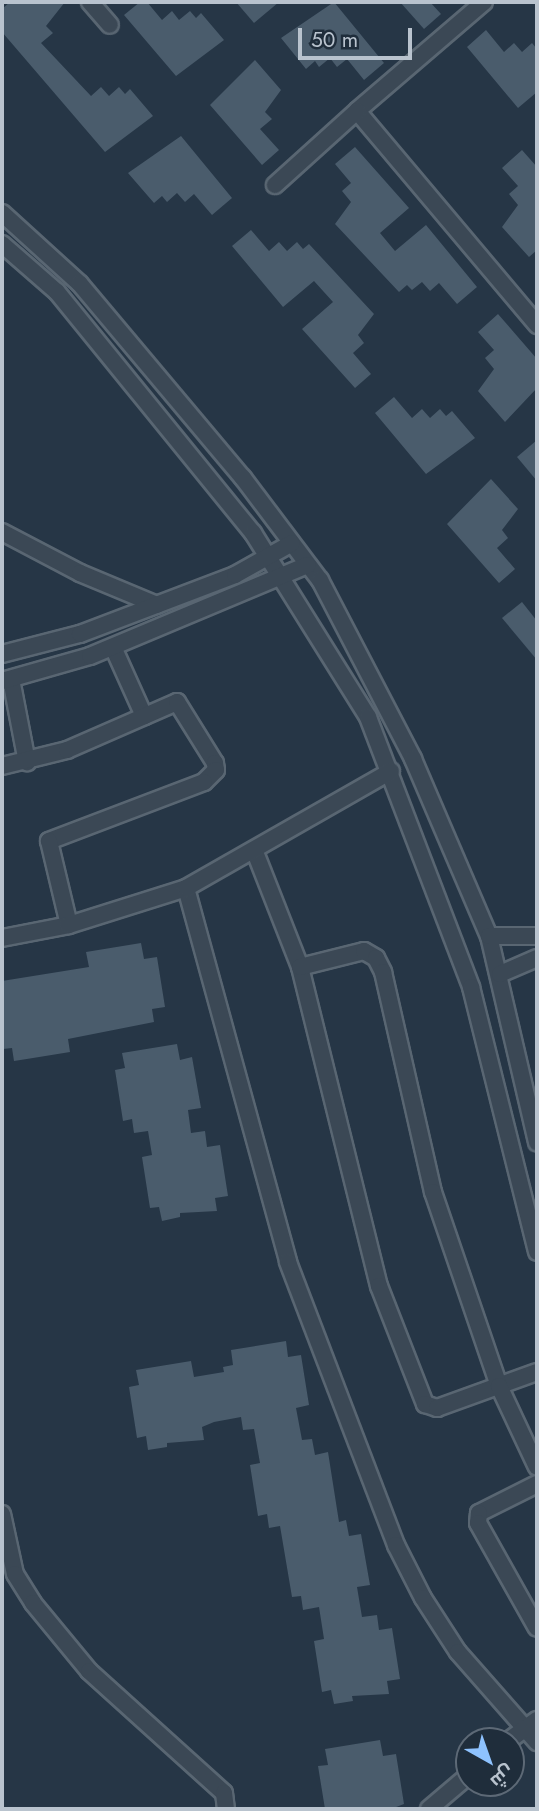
<!DOCTYPE html>
<meta charset="utf-8">
<style>
body{margin:0}
#map{position:relative;width:539px;height:1811px;overflow:hidden;background:#263646;font-family:Jost,Cairo,sans-serif}
div>[style]{position:absolute}
.building>*{inset:0;background:#4a5c6c}
.roads{filter:drop-shadow(2px 0 #596672) drop-shadow(-2px 0 #596672) drop-shadow(0 2px #596672) drop-shadow(0 -2px #596672)}
.minor>*{height:16px;margin:-8px;padding:0 8px;transform-origin:8px;border-radius:8px;background:#3b4855}
span{translate:-50% -50%;white-space:nowrap;text-align:center;line-height:1.15;-webkit-text-stroke:6px #1f2d3b;paint-order:stroke}
.frame{position:absolute;inset:0;border:4px solid #b9c3ce;pointer-events:none}
.north{position:absolute;left:455px;top:1727px;width:70px;height:70px;box-sizing:border-box;background:#1f2d3b;border:2px solid #5d6976;border-radius:50%;rotate:140deg;font-size:19px;font-weight:700;line-height:28px;text-align:center;color:#b9c3ce}
.north::after{content:'';display:block;margin:auto;width:24px;height:32px;background:#8ec2fe;clip-path:polygon(50% 0,100% 100%,50% 72%,0 100%)}
.scale{position:absolute;left:298px;top:28px;width:114px;height:32px;box-sizing:border-box;border:4px solid #b9c3ce;border-top:0;padding-left:9px;font-size:21px;line-height:24px;white-space:nowrap;color:#b9c3ce;-webkit-text-stroke:5px #1f2d3b;paint-order:stroke}
</style>
<div id="map">
<div class="building">
<div style="clip-path:polygon(10px 2px,65px 2px,46px 26px,53px 33px,41px 43px,91px 96px,101px 87px,109px 96px,119px 87px,125px 94px,130px 89px,153px 116px,105px 152px,2px 32px,2px 9px)"></div>
<div style="clip-path:polygon(140px 2px,147px 2px,162px 20px,172px 11px,179px 20px,190px 11px,196px 18px,201px 13px,224px 40px,176px 76px,124px 15px)"></div>
<div style="clip-path:polygon(236px 2px,279px 2px,254px 23px)"></div>
<div style="clip-path:polygon(334px 2px,384px 63px,364px 80px,347px 59px,337px 67px,330px 58px,319px 67px,315px 61px,306px 69px,281px 38px)"></div>
<div style="clip-path:polygon(400px 2px,430px 2px,441px 14px,424px 29px)"></div>
<div style="clip-path:polygon(486px 30px,504px 52px,514px 43px,522px 52px,532px 43px,537px 49px,537px 92px,518px 108px,467px 47px)"></div>
<div style="clip-path:polygon(255px 60px,281px 90px,265px 112px,272px 119px,260px 129px,279px 150px,262px 165px,210px 105px)"></div>
<div style="clip-path:polygon(181px 136px,232px 198px,212px 215px,194px 194px,185px 202px,177px 193px,167px 202px,162px 196px,154px 203px,128px 173px)"></div>
<div style="clip-path:polygon(355px 147px,409px 208px,380px 233px,395px 251px,426px 225px,477px 287px,457px 304px,439px 283px,430px 291px,422px 282px,412px 290px,407px 285px,399px 292px,335px 224px,351px 202px,342px 191px,351px 183px,335px 164px)"></div>
<div style="clip-path:polygon(522px 150px,537px 167px,537px 250px,529px 257px,502px 227px,518px 205px,509px 194px,518px 186px,502px 168px)"></div>
<div style="clip-path:polygon(251px 230px,269px 251px,279px 242px,287px 251px,297px 242px,303px 249px,309px 244px,374px 314px,358px 335px,364px 343px,353px 353px,371px 374px,355px 388px,302px 329px,333px 302px,314px 281px,283px 307px,232px 246px)"></div>
<div style="clip-path:polygon(498px 314px,537px 359px,537px 388px,505px 422px,478px 391px,494px 369px,485px 358px,494px 350px,478px 332px)"></div>
<div style="clip-path:polygon(394px 397px,412px 418px,422px 409px,430px 418px,440px 409px,446px 416px,452px 411px,475px 438px,426px 474px,375px 413px)"></div>
<div style="clip-path:polygon(537px 440px,537px 481px,517px 457px)"></div>
<div style="clip-path:polygon(491px 479px,518px 509px,502px 530px,508px 538px,497px 548px,515px 569px,499px 583px,447px 524px)"></div>
<div style="clip-path:polygon(522px 602px,537px 621px,537px 660px,502px 618px)"></div>
<div style="clip-path:polygon(141px 943px,144px 959px,157px 957px,165px 1007px,152px 1009px,154px 1022px,68px 1039px,70px 1052px,33px 1058px,14px 1061px,12px 1048px,3px 1049px,2px 981px,89px 967px,86px 952px)"></div>
<div style="clip-path:polygon(177px 1044px,180px 1060px,192px 1057px,201px 1108px,188px 1110px,191px 1133px,205px 1131px,207px 1147px,220px 1145px,228px 1196px,215px 1198px,217px 1211px,180px 1213px,180px 1217px,162px 1221px,159px 1207px,150px 1208px,142px 1157px,152px 1155px,148px 1131px,134px 1133px,132px 1119px,123px 1121px,115px 1070px,125px 1068px,122px 1053px)"></div>
<div style="clip-path:polygon(286px 1341px,288px 1357px,301px 1355px,309px 1405px,296px 1408px,302px 1440px,312px 1439px,315px 1455px,328px 1452px,339px 1522px,346px 1520px,349px 1536px,361px 1534px,370px 1585px,357px 1587px,362px 1617px,377px 1615px,379px 1630px,392px 1628px,400px 1679px,387px 1681px,389px 1694px,352px 1696px,353px 1701px,334px 1704px,331px 1690px,322px 1692px,314px 1641px,324px 1639px,319px 1607px,303px 1610px,301px 1596px,292px 1597px,280px 1526px,269px 1528px,267px 1514px,258px 1516px,250px 1465px,260px 1463px,254px 1429px,243px 1430px,241px 1417px,214px 1422px,202px 1427px,204px 1440px,167px 1443px,167px 1447px,148px 1450px,146px 1436px,137px 1438px,129px 1387px,139px 1385px,136px 1370px,191px 1361px,194px 1377px,224px 1372px,223px 1367px,233px 1365px,231px 1350px)"></div>
<div style="clip-path:polygon(380px 1740px,383px 1756px,396px 1754px,404px 1804px,391px 1809px,325px 1809px,318px 1766px,328px 1765px,325px 1749px)"></div>
</div>
<div class="roads">
<div class="minor">
<div style="left:90px;top:2px;width:30px;rotate:49deg"></div>
<div style="left:484px;top:2px;width:167px;rotate:139.4deg"></div>
<div style="left:357px;top:111px;width:280px;rotate:49.9deg"></div>
<div style="left:275px;top:185px;width:110px;rotate:-42.1deg"></div>
<div style="left:2px;top:213px;width:105px;rotate:42.3deg"></div>
<div style="left:80px;top:284px;width:253px;rotate:50deg"></div>
<div style="left:243px;top:478px;width:128px;rotate:53deg"></div>
<div style="left:320px;top:580px;width:202px;rotate:62.5deg"></div>
<div style="left:413px;top:759px;width:193px;rotate:66.8deg"></div>
<div style="left:489px;top:936px;width:212px;rotate:76.9deg"></div>
<div style="left:2px;top:244px;width:73px;rotate:41.1deg"></div>
<div style="left:57px;top:292px;width:311px;rotate:50.9deg"></div>
<div style="left:253px;top:533px;width:217px;rotate:58deg"></div>
<div style="left:368px;top:717px;width:289px;rotate:69.1deg"></div>
<div style="left:471px;top:987px;width:273px;rotate:76deg"></div>
<div style="left:2px;top:532px;width:88px;rotate:27.7deg"></div>
<div style="left:80px;top:573px;width:83px;rotate:22.6deg"></div>
<div style="left:113px;top:647px;width:76px;rotate:65.8deg"></div>
<div style="left:2px;top:654px;width:81px;rotate:-14.4deg"></div>
<div style="left:80px;top:634px;width:166px;rotate:-20.8deg"></div>
<div style="left:235px;top:575px;width:65px;rotate:-29.3deg"></div>
<div style="left:11px;top:679px;width:85px;rotate:79.1deg"></div>
<div style="left:2px;top:681px;width:91px;rotate:-15.9deg"></div>
<div style="left:90px;top:656px;width:236px;rotate:-22.7deg"></div>
<div style="left:2px;top:766px;width:67px;rotate:-13.8deg"></div>
<div style="left:67px;top:750px;width:120px;rotate:-23.6deg"></div>
<div style="left:177px;top:702px;width:72px;rotate:58.1deg"></div>
<div style="left:215px;top:763px;width:7px;rotate:82deg"></div>
<div style="left:216px;top:770px;width:17px;rotate:135deg"></div>
<div style="left:204px;top:782px;width:166px;rotate:159.2deg"></div>
<div style="left:49px;top:841px;width:86px;rotate:76.6deg"></div>
<div style="left:255px;top:852px;width:123px;rotate:68.6deg"></div>
<div style="left:300px;top:967px;width:329px;rotate:76.1deg"></div>
<div style="left:379px;top:1286px;width:127px;rotate:68.7deg"></div>
<div style="left:425px;top:1404px;width:13px;rotate:18deg"></div>
<div style="left:437px;top:1408px;width:106px;rotate:-19.8deg"></div>
<div style="left:186px;top:888px;width:388px;rotate:74.7deg"></div>
<div style="left:288px;top:1262px;width:303px;rotate:69.1deg"></div>
<div style="left:396px;top:1545px;width:59px;rotate:63deg"></div>
<div style="left:423px;top:1598px;width:64px;rotate:57.1deg"></div>
<div style="left:458px;top:1652px;width:120px;rotate:48.7deg"></div>
<div style="left:489px;top:936px;width:48px"></div>
<div style="left:2px;top:938px;width:68px;rotate:-11deg"></div>
<div style="left:69px;top:925px;width:123px;rotate:-17.5deg"></div>
<div style="left:186px;top:888px;width:236px;rotate:-29.7deg"></div>
<div style="left:300px;top:967px;width:66px;rotate:-14deg"></div>
<div style="left:364px;top:951px;width:14px;rotate:30deg"></div>
<div style="left:376px;top:958px;width:16px;rotate:63deg"></div>
<div style="left:383px;top:972px;width:226px;rotate:77.2deg"></div>
<div style="left:433px;top:1192px;width:205px;rotate:71.2deg"></div>
<div style="left:499px;top:1386px;width:89px;rotate:64.9deg"></div>
<div style="left:500px;top:974px;width:40px;rotate:-23.4deg"></div>
<div style="left:537px;top:1484px;width:65px;rotate:153.4deg"></div>
<div style="left:479px;top:1513px;width:10px;rotate:96deg"></div>
<div style="left:478px;top:1523px;width:120px;rotate:60.7deg"></div>
<div style="left:2px;top:1514px;width:61px;rotate:77.8deg"></div>
<div style="left:15px;top:1574px;width:34px;rotate:58deg"></div>
<div style="left:33px;top:1603px;width:88px;rotate:50.5deg"></div>
<div style="left:89px;top:1671px;width:182px;rotate:42.1deg"></div>
<div style="left:224px;top:1793px;width:16px;rotate:83deg"></div>
<div style="left:508px;top:1741px;width:36px;rotate:-36deg"></div>
<div style="left:429px;top:1809px;width:52px;rotate:-40.4deg"></div>
</div>
</div>
<div class="frame"></div>
<div class="north">ش</div>
<div class="scale">50 m</div>
</div>
